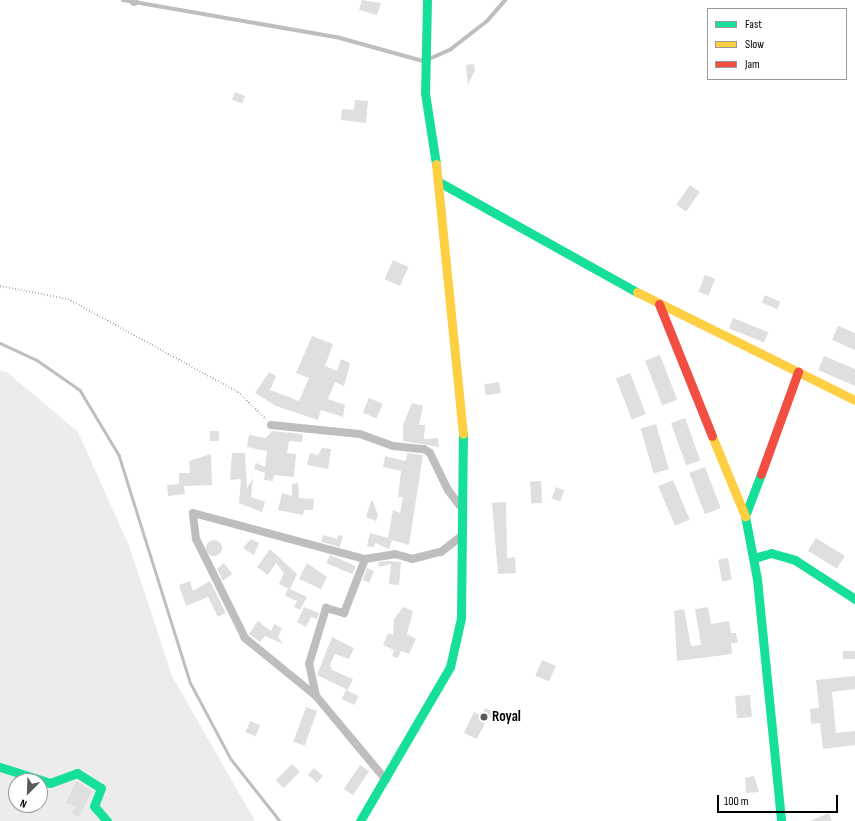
<!DOCTYPE html>
<style>
body{margin:0}
#map{position:relative;width:855px;height:821px;overflow:hidden;background:#fff;font-family:"Sofia Sans Condensed",sans-serif}
div>[style]{position:absolute}
.green>*{inset:0;background:#ececec}
.stream>*{height:2.5px;margin:-1.25px;padding:0 1.25px;transform-origin:1.25px;border-radius:1.25px;background:#bfbfbf}
.building>*{inset:0;background:#dfdfdf;transform-origin:0 0}
.round{border-radius:50%}
.path>*{height:1.5px;margin-top:-0.75px;transform-origin:0;background:repeating-linear-gradient(90deg,#b9b9b9 0 1px,transparent 0 3px)}
.lane>*{height:4px;margin:-2px;padding:0 2px;transform-origin:2px;border-radius:2px;background:#bebebe}
.street>*{height:8px;margin:-4px;padding:0 4px;transform-origin:4px;border-radius:4px;background:#bebebe}
.fast>*{height:9px;margin:-4.5px;padding:0 4.5px;transform-origin:4.5px;border-radius:4.5px;background:#16e098}
.slow>*{height:9px;margin:-4.5px;padding:0 4.5px;transform-origin:4.5px;border-radius:4.5px;background:#ffcf43}
.jam>*{height:9px;margin:-4.5px;padding:0 4.5px;transform-origin:4.5px;border-radius:4.5px;background:#f24e42}
.dots>*{width:11px;height:11px;translate:-50% -50%;box-sizing:border-box;border:2px solid #fff;border-radius:50%}
span{translate:-50% -50%;white-space:nowrap;text-align:center;line-height:1.15;-webkit-text-stroke:4px #fff;paint-order:stroke}
.poi-label{font-size:15px;color:#000;font-weight:700}
.left{translate:0 -50%;text-align:left}
.legend{position:absolute;left:707px;top:8px;width:140px;height:72px;box-sizing:border-box;background:#fff;border:1px solid #999;margin:0;padding:5px 7px;list-style:none;font-size:12px;color:#000}
.legend li{display:flex;align-items:center;gap:8px;height:20px}
.legend b{width:20px;border:1px solid #999}
.north{position:absolute;left:8px;top:773px;width:40px;height:40px;box-sizing:border-box;background:#fff;border:1px solid #999;border-radius:50%;rotate:203deg;font-size:11px;font-weight:700;line-height:16px;text-align:center;color:#000}
.north::after{content:'';display:block;margin:auto;width:14px;height:18px;background:#595959;clip-path:polygon(50% 0,100% 100%,50% 72%,0 100%)}
.scale{position:absolute;left:717px;top:795px;width:121px;height:18px;box-sizing:border-box;border:2px solid #000;border-top:0;padding-left:5px;font-size:12px;line-height:14px;white-space:nowrap;color:#000;-webkit-text-stroke:3px #fff;paint-order:stroke}
</style>
<div id="map">
<div class="green">
<div style="clip-path:polygon(evenodd,0 370px,7px 372px,78px 432px,130px 548px,172px 676px,255px 821px,0 821px,0 370px,16px 781px,40px 781px,40px 805px,16px 805px,16px 781px)"></div>
</div>
<div class="stream">
<div style="left:0;top:343px;width:41px;rotate:24.7deg"></div>
<div style="left:37px;top:360px;width:52px;rotate:34.9deg"></div>
<div style="left:80px;top:390px;width:76px;rotate:59deg"></div>
<div style="left:119px;top:455px;width:238px;rotate:72.6deg"></div>
<div style="left:190px;top:682px;width:87px;rotate:62deg"></div>
<div style="left:231px;top:759px;width:79px;rotate:51.7deg"></div>
</div>
<div class="building">
<div style="clip-path:polygon(362px 0,381px 3px,377px 15px,359px 10px)"></div>
<div style="clip-path:polygon(474px 64px,475px 70px,468px 85px,466px 65px)"></div>
<div style="left:235px;top:92px;width:11px;height:8px;rotate:22deg"></div>
<div style="clip-path:polygon(355px 100px,368px 101px,366px 123px,341px 120px,342px 109px,354px 110px)"></div>
<div style="left:690px;top:185px;width:12px;height:24px;rotate:35deg"></div>
<div style="left:393px;top:260px;width:17px;height:21px;rotate:24deg"></div>
<div style="left:705px;top:275px;width:11px;height:18px;rotate:22deg"></div>
<div style="left:765px;top:295px;width:17px;height:8px;rotate:24deg"></div>
<div style="left:733px;top:318px;width:38px;height:11px;rotate:22deg"></div>
<div style="clip-path:polygon(838px 326px,855px 333px,855px 350px,832px 340px)"></div>
<div style="clip-path:polygon(312px 336px,333px 344px,325px 366px,337px 371px,341px 359px,350px 363px,344px 386px,335px 382px,328px 399px,345px 405px,343px 417px,321px 410px,318px 420px,276px 406px,255px 393px,269px 372px,276px 376px,270px 390px,299px 401px,309px 378px,296px 373px)"></div>
<div style="left:660px;top:355px;width:48px;height:16px;rotate:69deg"></div>
<div style="clip-path:polygon(824px 356px,855px 369px,855px 386px,818px 370px)"></div>
<div style="left:630px;top:373px;width:44px;height:15px;rotate:69deg"></div>
<div style="left:499px;top:382px;width:11px;height:15px;rotate:80deg"></div>
<div style="left:369px;top:398px;width:15px;height:16px;rotate:23deg"></div>
<div style="clip-path:polygon(412px 403px,423px 406px,419px 425px,425px 425px,424px 439px,438px 438px,439px 447px,403px 441px,403px 425px)"></div>
<div style="left:685px;top:418px;width:45px;height:15px;rotate:70deg"></div>
<div style="left:656px;top:424px;width:47px;height:16px;rotate:74deg"></div>
<div style="left:210px;top:431px;width:9px;height:10px"></div>
<div style="clip-path:polygon(272px 431px,303px 434px,302px 442px,289px 441px,287px 453px,296px 454px,294px 477px,274px 475px,273px 481px,264px 480px,265px 473px,254px 469px,256px 463px,265px 467px,267px 451px,247px 447px,249px 435px,266px 438px)"></div>
<div style="clip-path:polygon(322px 448px,331px 449px,328px 469px,307px 465px,310px 453px,318px 455px)"></div>
<div style="clip-path:polygon(232px 453px,245px 453px,247px 488px,253px 478px,251px 497px,265px 502px,262px 512px,239px 503px,241px 479px,230px 480px)"></div>
<div style="clip-path:polygon(407px 453px,423px 455px,409px 545px,392px 540px,389px 549px,375px 543px,374px 547px,367px 546px,370px 533px,388px 538px,393px 510px,400px 513px,403px 497px,398px 497px,401px 471px,383px 467px,385px 456px,406px 461px)"></div>
<div style="clip-path:polygon(211px 454px,212px 485px,184px 486px,185px 494px,168px 496px,167px 485px,179px 484px,179px 473px,190px 473px,189px 461px)"></div>
<div style="left:705px;top:467px;width:44px;height:17px;rotate:69deg"></div>
<div style="left:673px;top:480px;width:43px;height:16px;rotate:67deg"></div>
<div style="left:541px;top:481px;width:22px;height:11px;rotate:87deg"></div>
<div style="clip-path:polygon(298px 483px,299px 498px,314px 499px,313px 510px,304px 510px,303px 515px,278px 510px,282px 493px,292px 496px,292px 484px)"></div>
<div style="left:556px;top:487px;width:9px;height:12px;rotate:21deg"></div>
<div style="clip-path:polygon(372px 499px,378px 515px,376px 521px,366px 517px)"></div>
<div style="clip-path:polygon(506px 502px,507px 558px,515px 557px,516px 573px,498px 574px,492px 503px)"></div>
<div style="clip-path:polygon(323px 535px,337px 539px,339px 535px,343px 536px,340px 547px,321px 542px)"></div>
<div style="left:816px;top:538px;width:34px;height:15px;rotate:32deg"></div>
<div style="clip-path:polygon(251px 539px,259px 543px,254px 555px,243px 548px)"></div>
<div class="round" style="left:206px;top:540px;width:16px;height:16px"></div>
<div style="clip-path:polygon(270px 549px,297px 574px,290px 589px,279px 584px,284px 573px,276px 563px,268px 575px,257px 567px)"></div>
<div style="left:330px;top:555px;width:28px;height:9px;rotate:23deg"></div>
<div style="left:728px;top:558px;width:22px;height:10px;rotate:80deg"></div>
<div style="clip-path:polygon(388px 561px,401px 562px,399px 585px,389px 584px,391px 564px,379px 567px,378px 562px)"></div>
<div style="clip-path:polygon(224px 563px,232px 574px,223px 581px,217px 569px)"></div>
<div style="clip-path:polygon(307px 563px,327px 577px,321px 589px,299px 579px)"></div>
<div style="clip-path:polygon(367px 568px,374px 571px,369px 583px,363px 580px)"></div>
<div style="clip-path:polygon(190px 581px,193px 591px,210px 581px,226px 613px,218px 617px,208px 597px,186px 606px,179px 585px)"></div>
<div style="clip-path:polygon(288px 588px,307px 597px,300px 610px,294px 607px,297px 601px,285px 596px)"></div>
<div style="clip-path:polygon(304px 607px,319px 613px,317px 619px,311px 617px,306px 627px,297px 622px)"></div>
<div style="clip-path:polygon(403px 607px,413px 611px,407px 634px,416px 639px,409px 654px,401px 651px,398px 658px,392px 656px,394px 650px,383px 645px,388px 633px,393px 635px,394px 619px)"></div>
<div style="clip-path:polygon(708px 607px,711px 624px,729px 621px,731px 633px,736px 633px,738px 643px,731px 643px,732px 654px,677px 661px,674px 611px,684px 609px,691px 646px,701px 645px,695px 609px)"></div>
<div style="clip-path:polygon(258px 621px,271px 631px,274px 624px,282px 628px,278px 637px,283px 644px,265px 636px,260px 642px,249px 634px)"></div>
<div style="clip-path:polygon(332px 637px,354px 648px,349px 659px,335px 654px,330px 665px,332px 670px,353px 679px,348px 690px,317px 675px)"></div>
<div style="left:855px;top:651px;width:8px;height:12px;rotate:90deg"></div>
<div style="left:542px;top:660px;width:15px;height:17px;rotate:23deg"></div>
<div style="clip-path:polygon(855px 676px,855px 689px,832px 692px,836px 733px,855px 731px,855px 745px,823px 749px,820px 723px,811px 724px,810px 709px,819px 708px,816px 680px)"></div>
<div style="left:346px;top:690px;width:14px;height:10px;rotate:25deg"></div>
<div style="left:750px;top:695px;width:22px;height:15px;rotate:85deg"></div>
<div style="left:306px;top:707px;width:12px;height:37px;rotate:20deg"></div>
<div style="clip-path:polygon(485px 708px,496px 713px,494px 719px,488px 717px,477px 739px,464px 733px,474px 712px,482px 716px)"></div>
<div style="left:250px;top:721px;width:11px;height:12px;rotate:22deg"></div>
<div style="left:292px;top:764px;width:11px;height:23px;rotate:45deg"></div>
<div style="left:360px;top:765px;width:11px;height:29px;rotate:34deg"></div>
<div style="left:314px;top:768px;width:12px;height:9px;rotate:42deg"></div>
<div style="clip-path:polygon(754px 776px,759px 792px,746px 793px,745px 778px)"></div>
<div style="clip-path:polygon(76px 781px,92px 791px,79px 817px,72px 814px,75px 807px,66px 803px)"></div>
<div style="clip-path:polygon(829px 813px,832px 821px,810px 821px)"></div>
</div>
<div class="path">
<div style="left:0;top:286px;width:69px;rotate:10.8deg"></div>
<div style="left:68px;top:299px;width:194px;rotate:28.7deg"></div>
<div style="left:238px;top:392px;width:39px;rotate:44deg"></div>
</div>
<div class="lane">
<div style="left:123px;top:0;width:220px;rotate:9.9deg"></div>
<div style="left:340px;top:38px;width:86px;rotate:15.5deg"></div>
<div style="left:429px;top:59px;width:24px;rotate:-24deg"></div>
<div style="left:451px;top:49px;width:46px;rotate:-37.9deg"></div>
<div style="left:487px;top:21px;width:28px;rotate:-49deg"></div>
</div>
<div class="street">
<div style="left:134px;top:2px;width:2px;rotate:-90deg"></div>
<div style="left:271px;top:425px;width:89px;rotate:5.8deg"></div>
<div style="left:360px;top:434px;width:35px;rotate:20deg"></div>
<div style="left:393px;top:446px;width:31px;rotate:6deg"></div>
<div style="left:424px;top:449px;width:7px;rotate:34deg"></div>
<div style="left:430px;top:453px;width:41px;rotate:64.1deg"></div>
<div style="left:448px;top:490px;width:21px;rotate:53deg"></div>
<div style="left:316px;top:696px;width:92px;rotate:-140.8deg"></div>
<div style="left:245px;top:638px;width:110px;rotate:-116.3deg"></div>
<div style="left:196px;top:539px;width:26px;rotate:-97deg"></div>
<div style="left:193px;top:513px;width:178px;rotate:15deg"></div>
<div style="left:386px;top:780px;width:109px;rotate:-129.8deg"></div>
<div style="left:316px;top:696px;width:33px;rotate:-102deg"></div>
<div style="left:309px;top:664px;width:59px;rotate:-73.1deg"></div>
<div style="left:326px;top:608px;width:19px;rotate:16deg"></div>
<div style="left:344px;top:613px;width:58px;rotate:-68.7deg"></div>
<div style="left:365px;top:559px;width:30px;rotate:-9deg"></div>
<div style="left:395px;top:554px;width:18px;rotate:16deg"></div>
<div style="left:412px;top:559px;width:30px;rotate:-14deg"></div>
<div style="left:441px;top:552px;width:28px;rotate:-38deg"></div>
</div>
<div class="fast">
<div style="left:427px;top:0;width:93px;rotate:91.2deg"></div>
<div style="left:425px;top:93px;width:72px;rotate:81.2deg"></div>
<div style="left:439px;top:182px;width:227px;rotate:29.1deg"></div>
<div style="left:761px;top:474px;width:45px;rotate:110.9deg"></div>
<div style="left:745px;top:516px;width:64px;rotate:79.2deg"></div>
<div style="left:757px;top:579px;width:243px;rotate:84.3deg"></div>
<div style="left:754px;top:558px;width:18px;rotate:-16deg"></div>
<div style="left:771px;top:553px;width:25px;rotate:16deg"></div>
<div style="left:795px;top:560px;width:72px;rotate:33deg"></div>
<div style="left:0;top:767px;width:52px;rotate:17.7deg"></div>
<div style="left:50px;top:783px;width:29px;rotate:-20deg"></div>
<div style="left:77px;top:773px;width:28px;rotate:32deg"></div>
<div style="left:101px;top:788px;width:19px;rotate:111deg"></div>
<div style="left:94px;top:806px;width:20px;rotate:49deg"></div>
<div style="left:360px;top:821px;width:178px;rotate:-59.7deg"></div>
<div style="left:450px;top:667px;width:50px;rotate:-77.3deg"></div>
<div style="left:461px;top:618px;width:184px;rotate:-89.4deg"></div>
</div>
<div class="slow">
<div style="left:436px;top:164px;width:271px;rotate:84.3deg"></div>
<div style="left:637px;top:292px;width:243px;rotate:26.4deg"></div>
<div style="left:712px;top:436px;width:87px;rotate:67.6deg"></div>
</div>
<div class="jam">
<div style="left:659px;top:304px;width:142px;rotate:68.1deg"></div>
<div style="left:761px;top:474px;width:109px;rotate:-70.1deg"></div>
</div>
<div class="dots">
<div style="left:484px;top:717px;background:#595959"></div>
</div>
<div class="poi-label">
<span class="left" style="left:492px;top:717px">Royal</span>
</div>
<ul class="legend">
<li><b style="height:5px;background:#16e098"></b>Fast</li>
<li><b style="height:5px;background:#ffcf43"></b>Slow</li>
<li><b style="height:5px;background:#f24e42"></b>Jam</li>
</ul>
<div class="north">N</div>
<div class="scale">100 m</div>
</div>
